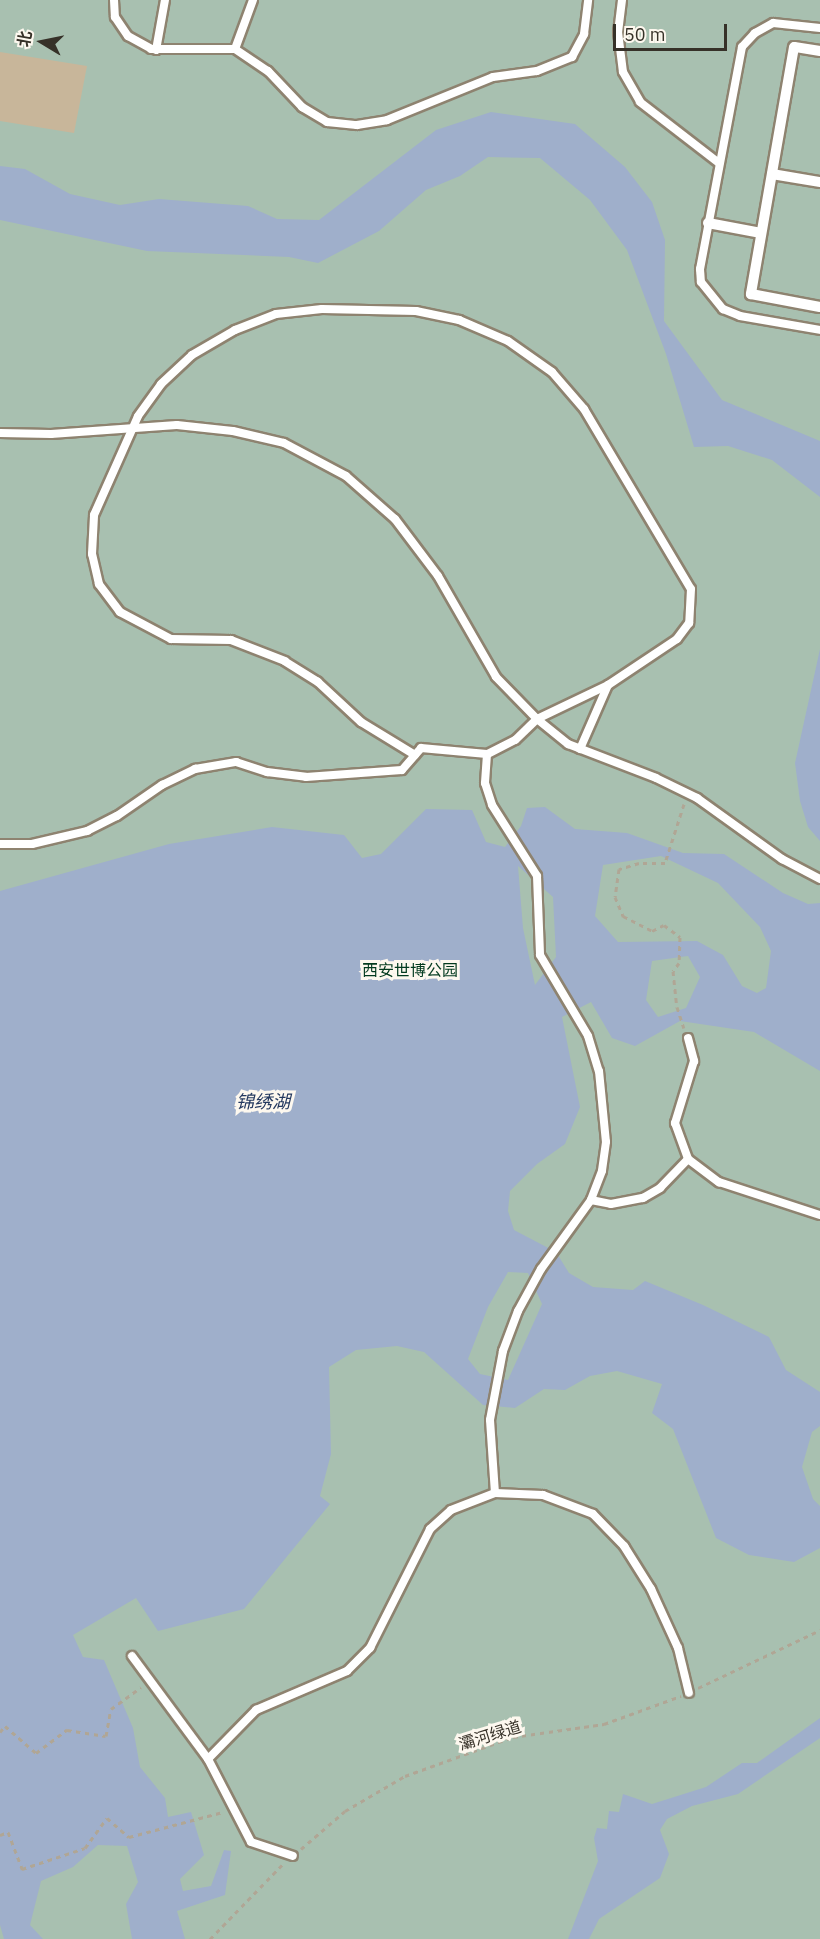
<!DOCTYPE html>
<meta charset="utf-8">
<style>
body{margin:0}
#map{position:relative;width:820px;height:1939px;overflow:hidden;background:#f6e9d4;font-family:"IBM Plex Sans","Noto Sans SC",sans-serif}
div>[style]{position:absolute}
.green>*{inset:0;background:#a8c0b0;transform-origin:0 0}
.water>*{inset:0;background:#9fafcb}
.building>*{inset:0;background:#c8b69a}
.path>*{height:3px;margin-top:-1.5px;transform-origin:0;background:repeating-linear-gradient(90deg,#b0a695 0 4.5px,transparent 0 9px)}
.roads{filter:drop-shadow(2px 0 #8e8370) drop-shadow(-2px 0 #8e8370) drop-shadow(0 2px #8e8370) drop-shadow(0 -2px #8e8370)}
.service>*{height:8px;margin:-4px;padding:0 4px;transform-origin:4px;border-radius:4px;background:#fff}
.pedestrian>*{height:10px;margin:-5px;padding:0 5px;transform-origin:5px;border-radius:5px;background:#fff}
span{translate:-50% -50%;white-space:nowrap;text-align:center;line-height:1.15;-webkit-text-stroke:6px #fdf8ef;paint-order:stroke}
.park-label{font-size:16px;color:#023a1f}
.street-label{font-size:16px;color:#363128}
.water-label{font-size:18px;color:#23385f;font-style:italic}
.north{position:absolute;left:12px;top:12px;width:60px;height:60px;-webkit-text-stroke:4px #fdf8ef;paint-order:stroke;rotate:280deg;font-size:16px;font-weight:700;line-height:24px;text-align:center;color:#363128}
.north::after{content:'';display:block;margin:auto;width:21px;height:27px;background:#363128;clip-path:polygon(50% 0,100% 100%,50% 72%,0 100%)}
.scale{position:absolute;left:613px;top:24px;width:114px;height:27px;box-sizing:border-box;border:3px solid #363128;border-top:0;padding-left:8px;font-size:18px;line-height:21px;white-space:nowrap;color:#363128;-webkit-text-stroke:4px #fdf8ef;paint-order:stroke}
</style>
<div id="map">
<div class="green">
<div style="left:0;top:0;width:820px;height:1939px"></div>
</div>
<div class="water">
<div style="clip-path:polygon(491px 112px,575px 124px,625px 167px,652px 202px,665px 240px,664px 321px,722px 400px,820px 441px,820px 497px,772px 460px,728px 446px,694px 447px,666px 354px,627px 250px,590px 200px,540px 158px,488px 157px,460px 176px,426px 190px,379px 231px,318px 263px,289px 257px,147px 251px,0 220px,0 166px,25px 169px,70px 194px,120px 205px,159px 199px,248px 206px,277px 219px,319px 220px,436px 130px)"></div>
<div style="clip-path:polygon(820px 649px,820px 841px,808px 827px,800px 801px,795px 763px)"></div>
<div style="clip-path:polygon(evenodd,545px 807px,575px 829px,627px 833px,683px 853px,724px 854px,783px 893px,808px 904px,820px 903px,820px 1071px,754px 1032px,680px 1021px,635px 1046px,612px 1038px,591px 1002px,562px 1017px,580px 1107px,565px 1144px,537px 1164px,510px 1191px,508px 1211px,514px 1230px,556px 1252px,569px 1273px,593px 1287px,633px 1290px,645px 1281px,703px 1305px,769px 1337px,786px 1370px,820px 1392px,820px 1426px,812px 1432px,802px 1467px,813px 1499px,820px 1506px,820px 1548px,794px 1562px,749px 1555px,716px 1538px,673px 1429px,652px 1413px,662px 1384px,617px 1371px,590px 1376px,565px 1390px,544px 1389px,515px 1408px,483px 1405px,424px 1352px,397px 1346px,356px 1350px,329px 1367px,331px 1454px,320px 1496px,330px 1504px,244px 1609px,158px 1631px,136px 1598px,73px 1635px,83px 1657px,104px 1660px,133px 1728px,140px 1767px,165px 1798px,168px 1817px,191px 1812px,204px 1855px,180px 1879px,183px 1891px,211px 1886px,224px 1850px,231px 1851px,225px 1895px,177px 1911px,185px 1939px,132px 1939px,126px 1904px,138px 1882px,127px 1846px,98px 1845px,73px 1867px,41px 1881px,30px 1925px,43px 1939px,4px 1939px,0 1925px,0 891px,169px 844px,272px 827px,344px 835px,362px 858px,381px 854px,426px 809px,472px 810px,486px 842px,505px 847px,521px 826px,527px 808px,545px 807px,661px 856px,718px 883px,760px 927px,771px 951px,766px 988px,757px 993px,742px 986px,723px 955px,697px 941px,618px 942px,595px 916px,603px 865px,661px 856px,545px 807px,518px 866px,553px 897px,556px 957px,535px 985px,523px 928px,518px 866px,545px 807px,688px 956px,700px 977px,686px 1008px,658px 1017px,646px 1000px,652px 961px,688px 956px,545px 807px,508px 1272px,528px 1273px,542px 1304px,508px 1380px,480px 1374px,468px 1359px,488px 1307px,508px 1272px)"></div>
<div style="clip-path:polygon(820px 1718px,820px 1738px,738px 1794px,692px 1806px,667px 1819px,660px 1830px,669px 1854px,660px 1878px,599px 1919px,589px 1939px,568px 1939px,598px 1861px,594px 1838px,597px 1828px,607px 1829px,609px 1811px,619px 1812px,623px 1794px,652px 1804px,706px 1787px,742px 1763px,757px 1763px)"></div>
</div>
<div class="building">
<div style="clip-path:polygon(0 52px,87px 66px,74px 133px,0 121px)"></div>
</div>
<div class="path">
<div style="left:684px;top:804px;width:62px;rotate:107.9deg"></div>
<div style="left:665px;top:863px;width:26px;rotate:180deg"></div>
<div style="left:639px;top:863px;width:21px;rotate:163deg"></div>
<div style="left:619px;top:869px;width:28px;rotate:98deg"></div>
<div style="left:615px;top:897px;width:21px;rotate:67deg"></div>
<div style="left:623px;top:916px;width:33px;rotate:27deg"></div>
<div style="left:652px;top:931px;width:13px;rotate:-27deg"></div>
<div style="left:664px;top:925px;width:20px;rotate:37deg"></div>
<div style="left:680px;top:937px;width:26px;rotate:92deg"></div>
<div style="left:679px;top:963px;width:10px;rotate:127deg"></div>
<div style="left:673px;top:971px;width:36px;rotate:84deg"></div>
<div style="left:677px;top:1007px;width:22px;rotate:72deg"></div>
<div style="left:698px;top:1688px;width:135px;rotate:-25.4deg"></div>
<div style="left:0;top:1732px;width:8px;rotate:-50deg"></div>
<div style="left:5px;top:1726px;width:41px;rotate:41.1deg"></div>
<div style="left:36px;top:1753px;width:39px;rotate:-37deg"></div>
<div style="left:67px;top:1730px;width:39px;rotate:9deg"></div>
<div style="left:106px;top:1736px;width:27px;rotate:-80deg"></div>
<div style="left:111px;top:1709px;width:37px;rotate:-36deg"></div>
<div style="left:0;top:1835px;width:9px;rotate:-21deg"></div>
<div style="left:8px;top:1832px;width:40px;rotate:69deg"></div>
<div style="left:22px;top:1869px;width:66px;rotate:-18.4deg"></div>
<div style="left:85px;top:1848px;width:37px;rotate:-54deg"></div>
<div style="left:107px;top:1818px;width:29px;rotate:41deg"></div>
<div style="left:129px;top:1837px;width:97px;rotate:-14.9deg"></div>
<div style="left:301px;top:1849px;width:58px;rotate:-40.8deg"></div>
<div style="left:345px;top:1811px;width:69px;rotate:-30.3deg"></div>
<div style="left:405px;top:1776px;width:115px;rotate:-19.9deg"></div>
<div style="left:513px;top:1737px;width:92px;rotate:-8.1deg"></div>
<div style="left:604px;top:1724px;width:82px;rotate:-20deg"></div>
<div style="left:210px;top:1939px;width:106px;rotate:-45.8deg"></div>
</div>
<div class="roads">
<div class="service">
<div style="left:114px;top:0;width:17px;rotate:87deg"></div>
<div style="left:115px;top:17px;width:23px;rotate:56deg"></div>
<div style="left:128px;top:36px;width:26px;rotate:29deg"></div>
<div style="left:151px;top:49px;width:84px"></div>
<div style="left:235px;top:49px;width:40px;rotate:34deg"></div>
<div style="left:268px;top:71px;width:50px;rotate:46.6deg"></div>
<div style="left:302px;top:107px;width:29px;rotate:31deg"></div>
<div style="left:327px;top:122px;width:30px;rotate:6deg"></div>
<div style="left:357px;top:125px;width:30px;rotate:-9deg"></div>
<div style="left:387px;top:120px;width:114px;rotate:-22.1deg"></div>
<div style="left:493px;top:77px;width:44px;rotate:-7.8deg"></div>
<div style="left:537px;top:71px;width:38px;rotate:-22deg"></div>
<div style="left:572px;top:57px;width:26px;rotate:-62deg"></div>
<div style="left:584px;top:34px;width:34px;rotate:-83deg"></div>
<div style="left:622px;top:0;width:32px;rotate:97deg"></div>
<div style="left:618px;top:32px;width:40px;rotate:82.9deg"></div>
<div style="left:623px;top:72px;width:34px;rotate:60deg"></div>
<div style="left:640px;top:102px;width:100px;rotate:37.7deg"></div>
<div style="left:820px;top:28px;width:47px;rotate:-173.9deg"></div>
<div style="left:773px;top:23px;width:21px;rotate:151deg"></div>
<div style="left:755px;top:33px;width:19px;rotate:133deg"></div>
<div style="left:742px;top:47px;width:226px;rotate:100.7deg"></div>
<div style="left:700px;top:269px;width:13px;rotate:86deg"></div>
<div style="left:701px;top:282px;width:35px;rotate:51deg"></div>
<div style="left:723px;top:309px;width:18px;rotate:22deg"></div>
<div style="left:740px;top:316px;width:81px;rotate:9.9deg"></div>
<div style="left:235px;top:49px;width:52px;rotate:-69.8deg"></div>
<div style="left:156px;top:50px;width:51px;rotate:-79.8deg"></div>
<div style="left:0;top:433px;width:51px;rotate:1.1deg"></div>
<div style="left:51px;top:434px;width:126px;rotate:-4.1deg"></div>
<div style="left:177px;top:425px;width:56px;rotate:6.1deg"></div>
<div style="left:233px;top:431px;width:52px;rotate:13.2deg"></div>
<div style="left:284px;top:443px;width:70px;rotate:28deg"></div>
<div style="left:346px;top:476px;width:65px;rotate:41.3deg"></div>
<div style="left:395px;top:519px;width:71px;rotate:53deg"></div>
<div style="left:438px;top:576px;width:116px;rotate:60.1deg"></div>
<div style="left:496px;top:677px;width:59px;rotate:45.7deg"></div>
<div style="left:537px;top:719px;width:40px;rotate:39deg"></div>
<div style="left:568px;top:744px;width:94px;rotate:21.1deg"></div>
<div style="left:656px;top:778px;width:46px;rotate:26deg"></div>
<div style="left:697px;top:798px;width:105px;rotate:35.7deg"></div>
<div style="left:782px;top:859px;width:43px;rotate:27.8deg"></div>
<div style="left:580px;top:749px;width:70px;rotate:-66.4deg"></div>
<div style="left:415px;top:755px;width:63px;rotate:-148.6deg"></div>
<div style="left:361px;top:722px;width:59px;rotate:-137.1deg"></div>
<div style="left:318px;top:682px;width:39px;rotate:-148deg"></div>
<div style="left:285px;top:661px;width:58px;rotate:-158.7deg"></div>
<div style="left:231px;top:640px;width:60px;rotate:-179deg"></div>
<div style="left:171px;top:639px;width:58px;rotate:-152.1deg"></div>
<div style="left:120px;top:612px;width:35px;rotate:-127deg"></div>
<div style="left:99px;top:584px;width:31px;rotate:-103deg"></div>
<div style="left:92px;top:554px;width:39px;rotate:-87deg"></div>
<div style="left:94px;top:515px;width:108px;rotate:-66deg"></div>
<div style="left:138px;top:416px;width:39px;rotate:-54deg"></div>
<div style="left:161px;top:384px;width:42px;rotate:-43.1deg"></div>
<div style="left:192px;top:355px;width:50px;rotate:-30.2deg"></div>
<div style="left:235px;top:330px;width:44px;rotate:-21.3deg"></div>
<div style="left:276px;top:314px;width:46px;rotate:-6.2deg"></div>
<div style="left:322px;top:309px;width:94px;rotate:1.2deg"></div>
<div style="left:416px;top:311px;width:44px;rotate:11.8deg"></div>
<div style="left:459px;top:320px;width:53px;rotate:23.2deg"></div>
<div style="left:508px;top:341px;width:54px;rotate:35.2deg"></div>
<div style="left:552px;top:372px;width:49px;rotate:49.1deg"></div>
<div style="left:584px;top:409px;width:209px;rotate:59.3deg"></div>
<div style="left:691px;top:589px;width:34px;rotate:93deg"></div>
<div style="left:689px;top:623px;width:20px;rotate:127deg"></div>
<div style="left:677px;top:639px;width:83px;rotate:146.3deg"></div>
<div style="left:608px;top:685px;width:79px;rotate:154.4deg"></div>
<div style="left:537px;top:719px;width:30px;rotate:136deg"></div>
<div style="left:515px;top:740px;width:31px;rotate:153deg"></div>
<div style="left:487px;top:754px;width:29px;rotate:94deg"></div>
<div style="left:485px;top:783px;width:23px;rotate:72deg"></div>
<div style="left:492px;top:805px;width:84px;rotate:57.6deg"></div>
<div style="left:537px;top:876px;width:79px;rotate:87.8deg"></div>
<div style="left:540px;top:955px;width:94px;rotate:59.3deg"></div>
<div style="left:588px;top:1036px;width:37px;rotate:73deg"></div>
<div style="left:599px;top:1071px;width:71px;rotate:84.4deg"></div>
<div style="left:606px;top:1142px;width:29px;rotate:98deg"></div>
<div style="left:602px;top:1171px;width:31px;rotate:111deg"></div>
<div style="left:591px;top:1200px;width:85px;rotate:125.9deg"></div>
<div style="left:541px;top:1269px;width:48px;rotate:118.7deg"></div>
<div style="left:518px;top:1311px;width:43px;rotate:110.6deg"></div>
<div style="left:503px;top:1351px;width:70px;rotate:100.7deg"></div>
<div style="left:490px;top:1420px;width:73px;rotate:86.1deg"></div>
<div style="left:0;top:844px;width:32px"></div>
<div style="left:32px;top:844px;width:57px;rotate:-13.3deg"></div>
<div style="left:87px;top:831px;width:34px;rotate:-27deg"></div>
<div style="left:117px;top:816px;width:55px;rotate:-34.6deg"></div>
<div style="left:162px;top:785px;width:37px;rotate:-26deg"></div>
<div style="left:195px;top:769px;width:42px;rotate:-9.7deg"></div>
<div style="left:236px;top:762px;width:33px;rotate:18deg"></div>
<div style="left:267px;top:772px;width:39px;rotate:7deg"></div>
<div style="left:306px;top:777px;width:96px;rotate:-4.2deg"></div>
<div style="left:402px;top:770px;width:29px;rotate:-49deg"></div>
<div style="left:421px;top:748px;width:66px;rotate:5.2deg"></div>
<div style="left:688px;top:1038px;width:24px;rotate:75deg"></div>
<div style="left:694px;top:1061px;width:65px;rotate:107deg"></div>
<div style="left:675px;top:1123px;width:38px;rotate:70deg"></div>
<div style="left:688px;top:1159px;width:39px;rotate:37deg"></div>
<div style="left:719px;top:1182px;width:106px;rotate:18.1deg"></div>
<div style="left:591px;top:1200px;width:20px;rotate:11deg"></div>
<div style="left:611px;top:1204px;width:33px;rotate:-11deg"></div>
<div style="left:643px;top:1198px;width:20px;rotate:-30deg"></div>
<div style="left:660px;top:1188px;width:40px;rotate:-46deg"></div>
<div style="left:132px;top:1656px;width:128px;rotate:53.6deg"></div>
<div style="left:208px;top:1759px;width:93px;rotate:62.6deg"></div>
<div style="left:251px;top:1842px;width:44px;rotate:18.4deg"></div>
<div style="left:208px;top:1759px;width:69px;rotate:-45.6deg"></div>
<div style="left:256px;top:1710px;width:99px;rotate:-23.2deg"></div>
<div style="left:347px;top:1671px;width:33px;rotate:-45deg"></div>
<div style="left:370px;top:1648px;width:133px;rotate:-63.2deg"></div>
<div style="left:430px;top:1529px;width:28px;rotate:-42deg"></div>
<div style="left:451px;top:1510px;width:47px;rotate:-21.1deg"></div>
<div style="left:495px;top:1493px;width:48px;rotate:2.4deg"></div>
<div style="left:543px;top:1495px;width:53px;rotate:20.8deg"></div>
<div style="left:593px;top:1514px;width:45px;rotate:45.9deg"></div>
<div style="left:624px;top:1546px;width:51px;rotate:57.9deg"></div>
<div style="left:651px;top:1589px;width:65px;rotate:65.4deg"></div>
<div style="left:678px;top:1648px;width:46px;rotate:76.3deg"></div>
</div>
<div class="pedestrian">
<div style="left:820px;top:51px;width:26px;rotate:-171deg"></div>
<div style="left:794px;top:47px;width:251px;rotate:99.9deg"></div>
<div style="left:751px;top:294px;width:70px;rotate:10.7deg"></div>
<div style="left:772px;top:174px;width:49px;rotate:9.5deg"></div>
<div style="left:708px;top:223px;width:54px;rotate:10.7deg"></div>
</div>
</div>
<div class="park-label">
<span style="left:410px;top:970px">西安世博公园</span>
</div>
<div class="street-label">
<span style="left:490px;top:1735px;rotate:-17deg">灞河绿道</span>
</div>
<div class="water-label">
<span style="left:263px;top:1102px">锦绣湖</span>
</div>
<div class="north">北</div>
<div class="scale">50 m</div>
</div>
